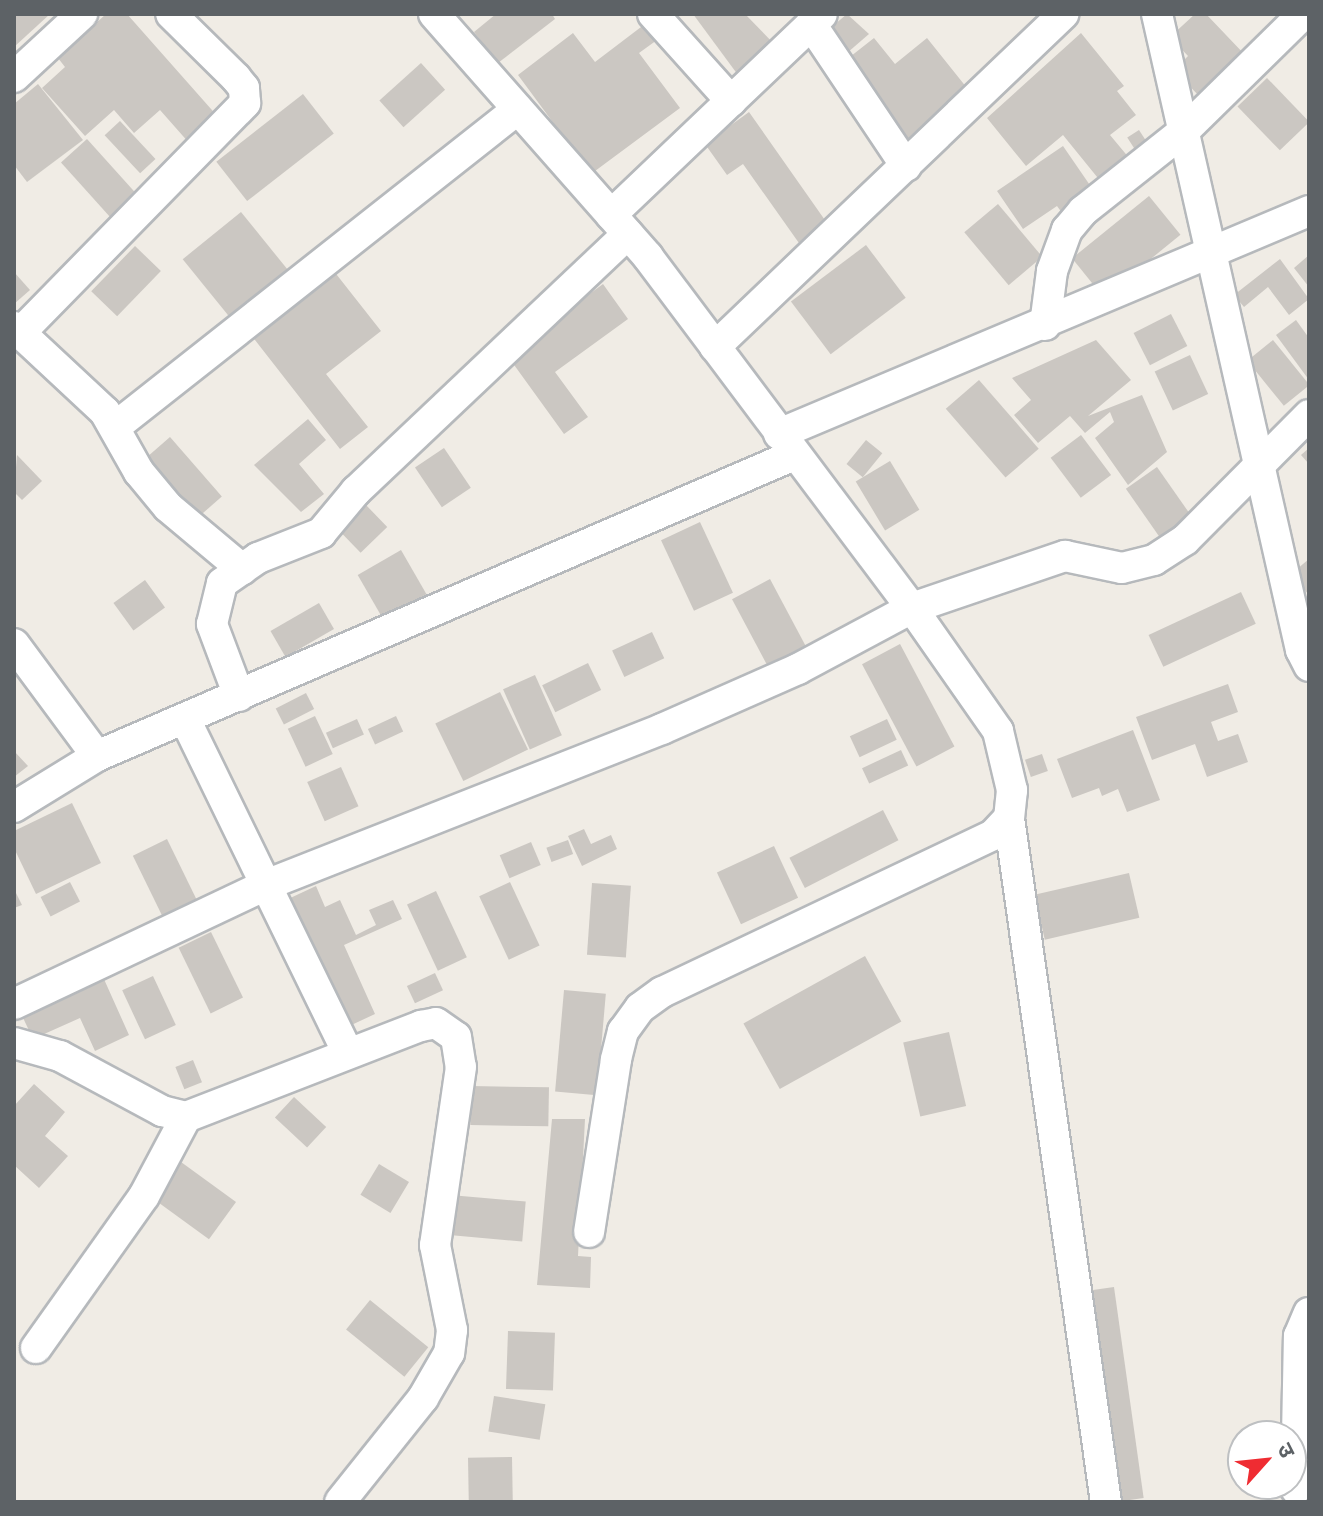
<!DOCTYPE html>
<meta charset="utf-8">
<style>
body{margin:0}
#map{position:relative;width:1323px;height:1516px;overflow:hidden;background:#f0ece5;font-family:"PT Sans Narrow","Noto Sans Devanagari",sans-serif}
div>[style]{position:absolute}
.building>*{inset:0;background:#cbc7c2;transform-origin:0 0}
.roads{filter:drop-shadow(2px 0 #b6b9bc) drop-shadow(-2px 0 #b6b9bc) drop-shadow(0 2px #b6b9bc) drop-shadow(0 -2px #b6b9bc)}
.minor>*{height:30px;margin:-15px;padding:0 15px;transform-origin:15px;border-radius:15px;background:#fff}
span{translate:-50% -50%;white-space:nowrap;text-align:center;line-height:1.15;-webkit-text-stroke:6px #fff;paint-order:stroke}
.frame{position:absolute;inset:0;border:16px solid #5d6266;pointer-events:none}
.north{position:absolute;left:1227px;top:1420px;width:80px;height:80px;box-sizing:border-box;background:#fff;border:2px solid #bec0c2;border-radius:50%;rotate:63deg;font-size:22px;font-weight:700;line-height:32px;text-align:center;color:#5d6266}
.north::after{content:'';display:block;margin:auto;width:28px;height:36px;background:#ef2c32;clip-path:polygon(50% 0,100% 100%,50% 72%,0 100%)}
</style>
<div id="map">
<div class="building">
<div style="clip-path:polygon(14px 14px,50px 14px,14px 47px)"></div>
<div style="clip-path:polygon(106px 14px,127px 14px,219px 118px,190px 144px,160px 110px,134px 133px,114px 110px,85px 136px,42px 88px,65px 67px,58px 58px)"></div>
<div style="clip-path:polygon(496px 14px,552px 14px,555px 19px,498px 63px,474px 32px)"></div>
<div style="clip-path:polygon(693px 14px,745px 14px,777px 47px,738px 75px)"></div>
<div style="clip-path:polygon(847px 14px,869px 34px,847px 53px,828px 30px)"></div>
<div style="clip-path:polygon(1195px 14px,1206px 14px,1246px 56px,1202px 99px,1174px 70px,1188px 56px,1170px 37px)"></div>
<div style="clip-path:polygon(645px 24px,657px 40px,639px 53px,680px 108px,591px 174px,518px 75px,573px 33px,595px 62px)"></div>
<div style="clip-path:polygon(1081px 33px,1124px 86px,1117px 91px,1136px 115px,1110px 135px,1135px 165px,1106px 188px,1063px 135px,1026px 166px,987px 118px)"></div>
<div style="clip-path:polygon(874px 38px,895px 64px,927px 38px,967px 88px,935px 113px,945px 126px,907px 157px,846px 60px)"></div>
<div style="left:421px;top:63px;width:36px;height:56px;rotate:48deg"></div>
<div style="left:1267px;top:78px;width:61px;height:41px;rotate:46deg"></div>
<div style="clip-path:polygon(38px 84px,83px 140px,27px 182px,14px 165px,14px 104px)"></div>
<div style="left:303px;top:94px;width:50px;height:110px;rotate:52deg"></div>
<div style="clip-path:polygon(749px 112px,834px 233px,806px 253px,743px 164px,727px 175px,705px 144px)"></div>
<div style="left:120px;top:121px;width:52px;height:21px;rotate:47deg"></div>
<div style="left:1139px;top:130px;width:20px;height:14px;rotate:57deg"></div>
<div style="left:87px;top:139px;width:73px;height:35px;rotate:48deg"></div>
<div style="clip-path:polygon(1063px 146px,1096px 194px,1065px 217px,1057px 206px,1023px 229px,997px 191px)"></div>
<div style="left:1149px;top:196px;width:50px;height:99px;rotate:51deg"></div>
<div style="left:998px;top:204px;width:69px;height:44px;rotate:50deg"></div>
<div style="left:241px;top:212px;width:76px;height:75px;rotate:51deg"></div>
<div style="left:866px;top:245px;width:66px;height:94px;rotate:53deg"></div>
<div style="left:135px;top:246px;width:36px;height:63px;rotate:44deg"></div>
<div style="clip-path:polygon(1309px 255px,1309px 287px,1294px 268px)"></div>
<div style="clip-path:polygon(1280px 259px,1309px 299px,1289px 315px,1268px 287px,1244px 307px,1234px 295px)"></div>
<div style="clip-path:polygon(333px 270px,381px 331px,326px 374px,368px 427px,340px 449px,251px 335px)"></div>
<div style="clip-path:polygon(14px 272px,30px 290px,14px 304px)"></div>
<div style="clip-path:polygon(603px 284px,628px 319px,555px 372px,588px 417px,564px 434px,507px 355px)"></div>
<div style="left:1171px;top:314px;width:36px;height:42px;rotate:63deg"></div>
<div style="clip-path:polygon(1296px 320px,1309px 338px,1309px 380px,1276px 335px)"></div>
<div style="clip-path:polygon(1096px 340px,1131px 380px,1088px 416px,1142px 395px,1167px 452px,1128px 485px,1095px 438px,1114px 422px,1110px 412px,1085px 433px,1070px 416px,1038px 443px,1014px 415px,1031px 400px,1012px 378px)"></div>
<div style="left:1273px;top:340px;width:58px;height:33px;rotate:51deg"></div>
<div style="left:1190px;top:355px;width:43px;height:39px;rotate:65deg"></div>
<div style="left:979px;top:380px;width:91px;height:44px;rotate:49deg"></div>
<div style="clip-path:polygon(308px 419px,326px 440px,299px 464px,324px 494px,301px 512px,254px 465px)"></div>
<div style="left:1081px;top:435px;width:50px;height:38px;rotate:53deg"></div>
<div style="left:170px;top:437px;width:79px;height:41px;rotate:49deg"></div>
<div style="left:866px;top:440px;width:21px;height:31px;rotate:39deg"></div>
<div style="left:444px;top:448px;width:48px;height:35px;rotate:56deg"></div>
<div style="clip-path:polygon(1309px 448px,1309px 464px,1301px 455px)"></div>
<div style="clip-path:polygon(17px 455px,42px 481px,22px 500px,14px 492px)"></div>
<div style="left:890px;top:461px;width:57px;height:40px;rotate:59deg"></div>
<div style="left:1157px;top:467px;width:70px;height:38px;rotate:55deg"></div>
<div style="left:365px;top:504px;width:32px;height:37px;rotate:46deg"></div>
<div style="left:700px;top:522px;width:78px;height:43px;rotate:65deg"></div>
<div style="left:401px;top:550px;width:51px;height:50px;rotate:60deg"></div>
<div style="clip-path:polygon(1309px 559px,1309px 595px,1291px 574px)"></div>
<div style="left:770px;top:579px;width:78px;height:43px;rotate:62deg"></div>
<div style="left:145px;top:580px;width:34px;height:39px;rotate:54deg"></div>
<div style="left:1241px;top:592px;width:35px;height:102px;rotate:65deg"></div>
<div style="left:319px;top:603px;width:30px;height:56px;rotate:60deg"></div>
<div style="left:652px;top:632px;width:29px;height:44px;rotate:65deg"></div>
<div style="left:900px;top:644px;width:116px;height:43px;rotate:62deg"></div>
<div style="left:588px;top:663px;width:30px;height:51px;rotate:64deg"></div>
<div style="left:535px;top:675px;width:66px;height:35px;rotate:66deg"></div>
<div style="clip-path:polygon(1228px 684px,1238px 712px,1211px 722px,1218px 741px,1238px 734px,1248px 762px,1207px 777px,1195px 744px,1152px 760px,1136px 717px)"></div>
<div style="left:500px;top:692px;width:64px;height:72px;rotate:64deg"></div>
<div style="left:306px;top:693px;width:18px;height:34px;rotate:63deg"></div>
<div style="left:315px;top:716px;width:42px;height:30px;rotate:65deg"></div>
<div style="left:396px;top:716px;width:17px;height:31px;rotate:65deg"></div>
<div style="left:357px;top:719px;width:17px;height:34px;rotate:66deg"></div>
<div style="left:887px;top:719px;width:23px;height:41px;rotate:65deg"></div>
<div style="clip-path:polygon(1133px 730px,1160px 800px,1127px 812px,1118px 789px,1102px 796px,1099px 788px,1072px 798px,1057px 759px)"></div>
<div style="left:901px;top:750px;width:17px;height:43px;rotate:65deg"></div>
<div style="clip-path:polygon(14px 751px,28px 766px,14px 777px)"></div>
<div style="left:1042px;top:754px;width:18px;height:18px;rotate:71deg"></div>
<div style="left:341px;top:767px;width:43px;height:37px;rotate:66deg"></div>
<div style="clip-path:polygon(72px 803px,101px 863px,36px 894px,14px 848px,14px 831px)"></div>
<div style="left:883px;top:810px;width:34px;height:105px;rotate:63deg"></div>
<div style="clip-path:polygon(584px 829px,591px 844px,611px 835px,617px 849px,582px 866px,568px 836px)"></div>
<div style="left:167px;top:839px;width:73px;height:38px;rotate:64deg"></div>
<div style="left:568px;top:840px;width:15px;height:23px;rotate:70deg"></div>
<div style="left:531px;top:842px;width:25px;height:34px;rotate:67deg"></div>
<div style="left:774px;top:846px;width:57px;height:63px;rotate:65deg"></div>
<div style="left:1129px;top:873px;width:46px;height:97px;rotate:77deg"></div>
<div style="left:70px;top:882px;width:22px;height:33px;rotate:63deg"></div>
<div style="left:510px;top:882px;width:70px;height:34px;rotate:65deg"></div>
<div style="left:592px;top:883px;width:39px;height:72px;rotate:4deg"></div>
<div style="clip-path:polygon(316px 886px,325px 907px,340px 900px,356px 935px,376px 925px,369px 910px,393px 900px,402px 919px,344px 945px,375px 1014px,345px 1028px,286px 900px)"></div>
<div style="clip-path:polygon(14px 889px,22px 905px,14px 908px)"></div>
<div style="left:436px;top:891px;width:73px;height:32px;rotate:65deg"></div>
<div style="left:211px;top:932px;width:73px;height:36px;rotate:64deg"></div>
<div style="left:865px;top:956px;width:75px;height:139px;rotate:61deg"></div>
<div style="clip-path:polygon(99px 968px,129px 1035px,95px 1051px,80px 1018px,33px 1039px,17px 1005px)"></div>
<div style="left:435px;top:973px;width:19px;height:31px;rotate:65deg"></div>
<div style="left:153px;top:976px;width:54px;height:34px;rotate:65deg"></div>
<div style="left:564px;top:990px;width:42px;height:102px;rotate:5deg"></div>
<div style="left:949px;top:1032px;width:76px;height:47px;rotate:77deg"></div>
<div style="left:193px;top:1060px;width:24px;height:19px;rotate:68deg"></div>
<div style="clip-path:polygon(34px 1084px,65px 1112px,45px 1136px,68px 1156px,39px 1188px,14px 1165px,14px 1106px)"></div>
<div style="left:471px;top:1086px;width:78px;height:39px;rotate:1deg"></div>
<div style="left:294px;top:1097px;width:44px;height:28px;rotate:43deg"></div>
<div style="clip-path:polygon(552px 1119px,585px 1119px,578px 1256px,591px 1257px,590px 1288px,537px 1285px)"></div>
<div style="left:181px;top:1162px;width:68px;height:46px;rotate:36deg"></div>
<div style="left:379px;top:1164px;width:35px;height:36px;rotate:31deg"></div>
<div style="left:450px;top:1195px;width:76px;height:40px;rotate:5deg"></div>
<div style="left:1114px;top:1287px;width:213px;height:23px;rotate:82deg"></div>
<div style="left:370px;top:1300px;width:75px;height:38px;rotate:39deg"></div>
<div style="left:508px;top:1331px;width:47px;height:58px;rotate:2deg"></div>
<div style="left:494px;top:1396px;width:52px;height:36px;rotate:9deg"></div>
<div style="left:512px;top:1457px;width:45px;height:44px;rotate:89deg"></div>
</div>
<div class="roads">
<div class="minor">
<div style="left:434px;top:14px;width:324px;rotate:48.6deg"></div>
<div style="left:648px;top:257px;width:439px;rotate:53.1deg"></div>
<div style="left:912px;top:608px;width:150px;rotate:55deg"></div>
<div style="left:998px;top:731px;width:61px;rotate:76.7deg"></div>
<div style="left:1012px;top:790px;width:28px;rotate:96deg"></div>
<div style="left:1009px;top:818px;width:23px;rotate:133deg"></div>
<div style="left:993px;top:835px;width:366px;rotate:154.6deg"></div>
<div style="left:662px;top:992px;width:27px;rotate:144deg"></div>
<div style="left:640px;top:1008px;width:29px;rotate:126deg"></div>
<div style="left:623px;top:1031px;width:30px;rotate:104deg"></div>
<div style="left:616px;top:1060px;width:174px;rotate:98.9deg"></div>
<div style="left:653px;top:14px;width:117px;rotate:48.1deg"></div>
<div style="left:1157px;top:14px;width:652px;rotate:77.24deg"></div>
<div style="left:1301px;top:650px;width:18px;rotate:63deg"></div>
<div style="left:811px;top:24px;width:171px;rotate:56.2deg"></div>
<div style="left:14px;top:77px;width:93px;rotate:-42.8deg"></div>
<div style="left:611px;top:215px;width:291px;rotate:-43.6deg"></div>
<div style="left:1045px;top:325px;width:54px;rotate:-82.6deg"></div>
<div style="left:1052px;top:271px;width:44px;rotate:-69.9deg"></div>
<div style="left:1067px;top:230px;width:25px;rotate:-50deg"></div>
<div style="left:1083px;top:211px;width:129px;rotate:-38.4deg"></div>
<div style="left:1184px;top:131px;width:167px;rotate:-44.5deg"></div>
<div style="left:14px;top:327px;width:125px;rotate:43deg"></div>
<div style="left:105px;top:412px;width:69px;rotate:60.5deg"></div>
<div style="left:139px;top:472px;width:45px;rotate:50.4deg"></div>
<div style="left:168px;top:507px;width:97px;rotate:40deg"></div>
<div style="left:20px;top:333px;width:322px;rotate:-45.6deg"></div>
<div style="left:245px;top:103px;width:15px;rotate:-94deg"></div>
<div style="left:244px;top:88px;width:13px;rotate:-129deg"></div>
<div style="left:236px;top:78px;width:91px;rotate:-135.4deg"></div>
<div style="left:715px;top:347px;width:482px;rotate:-43.7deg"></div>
<div style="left:115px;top:427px;width:513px;rotate:-38.28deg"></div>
<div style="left:779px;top:434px;width:575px;rotate:-22.82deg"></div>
<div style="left:14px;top:644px;width:139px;rotate:53.5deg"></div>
<div style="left:239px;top:696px;width:77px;rotate:-110.6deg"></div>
<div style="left:212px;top:624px;width:42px;rotate:-76.3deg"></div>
<div style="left:222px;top:583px;width:44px;rotate:-34.8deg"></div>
<div style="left:258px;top:558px;width:68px;rotate:-21.6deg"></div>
<div style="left:321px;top:533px;width:55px;rotate:-50.2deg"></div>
<div style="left:356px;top:491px;width:374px;rotate:-43.4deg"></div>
<div style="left:185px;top:719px;width:372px;rotate:64deg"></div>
<div style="left:14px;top:807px;width:97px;rotate:-31.6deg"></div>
<div style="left:97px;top:756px;width:759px;rotate:-23.36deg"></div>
<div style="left:1009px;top:818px;width:691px;rotate:81.93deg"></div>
<div style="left:14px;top:1004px;width:279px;rotate:-25.3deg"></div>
<div style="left:266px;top:885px;width:426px;rotate:-21.5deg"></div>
<div style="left:662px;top:729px;width:149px;rotate:-23.8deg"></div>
<div style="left:798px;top:669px;width:129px;rotate:-28.2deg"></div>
<div style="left:912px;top:608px;width:162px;rotate:-18.8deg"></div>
<div style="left:1065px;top:556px;width:58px;rotate:11.9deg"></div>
<div style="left:1122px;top:568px;width:33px;rotate:-14deg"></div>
<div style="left:1154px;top:560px;width:37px;rotate:-33deg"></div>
<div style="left:1185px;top:540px;width:176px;rotate:-45.2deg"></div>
<div style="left:14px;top:1043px;width:48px;rotate:15.8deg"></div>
<div style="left:60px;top:1056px;width:116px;rotate:28.3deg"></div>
<div style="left:162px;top:1111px;width:25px;rotate:14deg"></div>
<div style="left:186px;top:1117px;width:252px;rotate:-21.2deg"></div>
<div style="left:421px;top:1026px;width:15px;rotate:-11deg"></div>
<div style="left:436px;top:1023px;width:24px;rotate:35deg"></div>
<div style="left:456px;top:1037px;width:30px;rotate:81deg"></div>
<div style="left:461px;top:1067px;width:180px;rotate:98.3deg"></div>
<div style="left:435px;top:1245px;width:87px;rotate:78.7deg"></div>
<div style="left:452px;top:1330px;width:23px;rotate:97deg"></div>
<div style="left:449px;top:1353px;width:52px;rotate:120deg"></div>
<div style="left:423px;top:1398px;width:133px;rotate:128.6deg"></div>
<div style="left:36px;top:1348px;width:186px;rotate:-54.6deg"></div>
<div style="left:144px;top:1196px;width:89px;rotate:-62deg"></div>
<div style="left:1296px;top:1489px;width:153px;rotate:-88.9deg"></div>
<div style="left:1299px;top:1336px;width:25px;rotate:-67deg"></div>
</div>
</div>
<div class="frame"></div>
<div class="north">उ</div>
</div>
